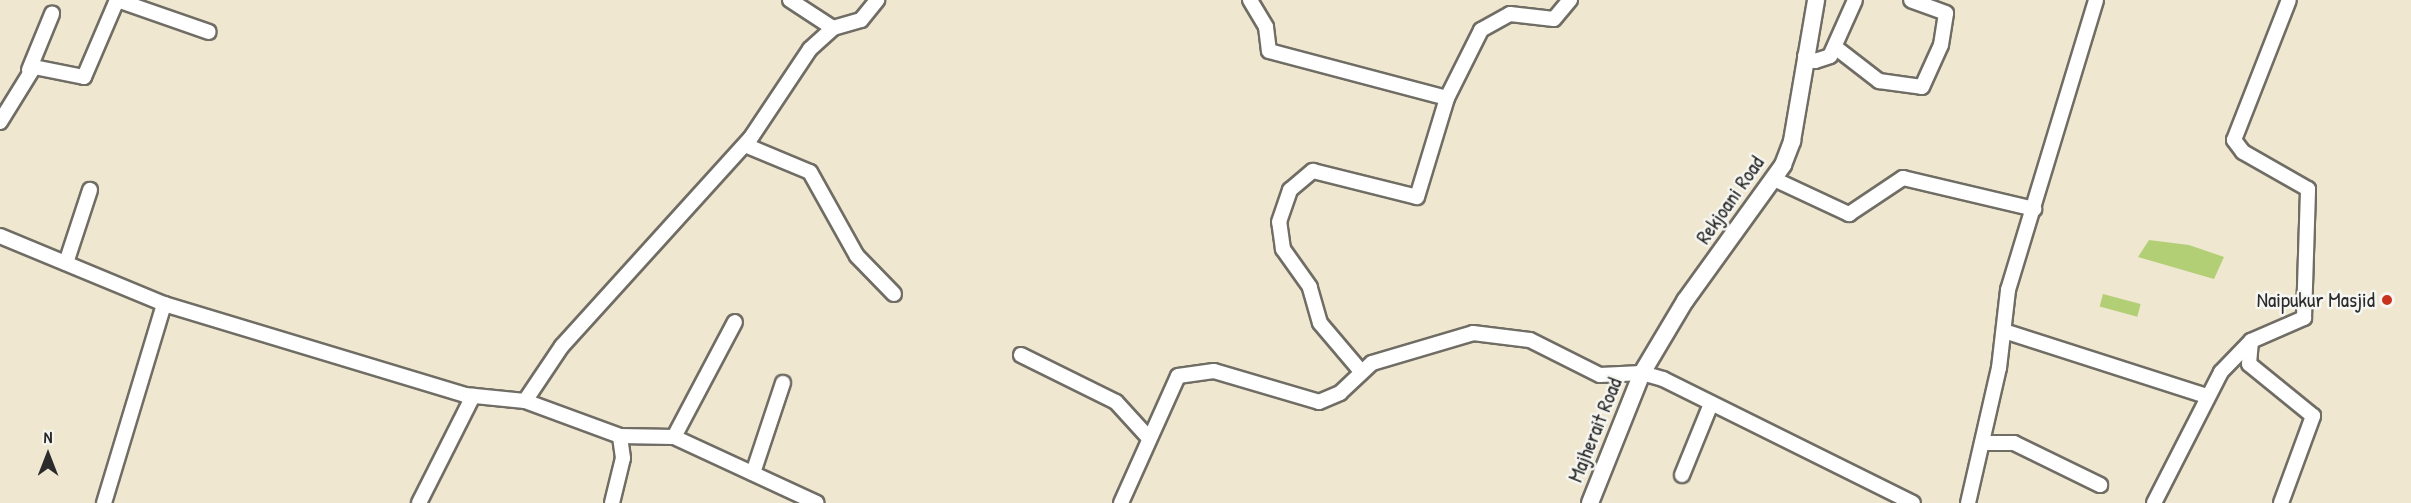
<!DOCTYPE html>
<style>
body{margin:0}
#map{position:relative;width:2411px;height:503px;overflow:hidden;background:#f0e7d1;font-family:"Patrick Hand",sans-serif}
div>[style]{position:absolute}
.green>*{inset:0;background:#b3cf76;transform-origin:0 0}
.roads{filter:drop-shadow(2px 0 #706d65) drop-shadow(-2px 0 #706d65) drop-shadow(0 2px #706d65) drop-shadow(0 -2px #706d65)}
.minor>*{height:14px;margin:-7px;padding:0 7px;transform-origin:7px;border-radius:7px;background:#fff}
.tertiary>*{height:16px;margin:-8px;padding:0 8px;transform-origin:8px;border-radius:8px;background:#fff}
.dots>*{width:16px;height:16px;translate:-50% -50%;box-sizing:border-box;border:3px solid #f6f6f2;border-radius:50%}
span{translate:-50% -50%;white-space:nowrap;text-align:center;line-height:1.15;-webkit-text-stroke:5px #f6f6f2;paint-order:stroke}
.street-label{font-size:21px;color:#2b2b2b}
.poi-label{font-size:21px;color:#2b2b2b}
.right{translate:-100% -50%;text-align:right}
.north{position:absolute;left:18px;top:425px;width:60px;height:60px;-webkit-text-stroke:4px #f6f6f2;paint-order:stroke;rotate:0deg;font-size:16px;font-weight:700;line-height:24px;text-align:center;color:#2b2b2b}
.north::after{content:'';display:block;margin:auto;width:21px;height:27px;background:#2b2b2b;clip-path:polygon(50% 0,100% 100%,50% 72%,0 100%)}
</style>
<div id="map">
<div class="green">
<div style="clip-path:polygon(2149px 240px,2189px 245px,2224px 257px,2214px 279px,2138px 257px)"></div>
<div style="left:2103px;top:294px;width:39px;height:13px;rotate:15deg"></div>
</div>
<div class="roads">
<div class="minor">
<div style="left:790px;top:0;width:51px;rotate:33.1deg"></div>
<div style="left:1250px;top:0;width:31px;rotate:59deg"></div>
<div style="left:1266px;top:27px;width:24px;rotate:83deg"></div>
<div style="left:1269px;top:51px;width:184px;rotate:14.8deg"></div>
<div style="left:1447px;top:98px;width:76px;rotate:-63.4deg"></div>
<div style="left:1481px;top:30px;width:33px;rotate:-29deg"></div>
<div style="left:1510px;top:14px;width:44px;rotate:6.5deg"></div>
<div style="left:1554px;top:19px;width:25px;rotate:-50deg"></div>
<div style="left:833px;top:28px;width:29px;rotate:-16deg"></div>
<div style="left:861px;top:20px;width:26px;rotate:-51deg"></div>
<div style="left:1835px;top:47px;width:56px;rotate:37.7deg"></div>
<div style="left:1879px;top:81px;width:43px;rotate:7.9deg"></div>
<div style="left:1922px;top:87px;width:46px;rotate:-65.7deg"></div>
<div style="left:1941px;top:45px;width:32px;rotate:-81deg"></div>
<div style="left:1946px;top:13px;width:37px;rotate:-160deg"></div>
<div style="left:1805px;top:56px;width:11px;rotate:27deg"></div>
<div style="left:1815px;top:61px;width:16px;rotate:-18deg"></div>
<div style="left:1830px;top:56px;width:61px;rotate:-65.9deg"></div>
<div style="left:29px;top:70px;width:61px;rotate:-67.7deg"></div>
<div style="left:0;top:122px;width:65px;rotate:-58.3deg"></div>
<div style="left:34px;top:67px;width:51px;rotate:11.3deg"></div>
<div style="left:84px;top:77px;width:84px;rotate:-66.8deg"></div>
<div style="left:117px;top:0;width:97px;rotate:19.2deg"></div>
<div style="left:745px;top:145px;width:70px;rotate:22.6deg"></div>
<div style="left:810px;top:172px;width:96px;rotate:60.8deg"></div>
<div style="left:857px;top:256px;width:53px;rotate:45.8deg"></div>
<div style="left:1776px;top:180px;width:81px;rotate:25deg"></div>
<div style="left:1849px;top:214px;width:65px;rotate:-33.7deg"></div>
<div style="left:1903px;top:178px;width:135px;rotate:13.3deg"></div>
<div style="left:0;top:236px;width:178px;rotate:22.5deg"></div>
<div style="left:164px;top:304px;width:314px;rotate:16.8deg"></div>
<div style="left:465px;top:395px;width:60px;rotate:5.7deg"></div>
<div style="left:525px;top:401px;width:101px;rotate:20.2deg"></div>
<div style="left:620px;top:436px;width:54px;rotate:1.1deg"></div>
<div style="left:674px;top:437px;width:157px;rotate:24.8deg"></div>
<div style="left:66px;top:263px;width:77px;rotate:-71.8deg"></div>
<div style="left:2004px;top:331px;width:213px;rotate:17.8deg"></div>
<div style="left:1021px;top:355px;width:106px;rotate:26.3deg"></div>
<div style="left:1116px;top:402px;width:47px;rotate:47.6deg"></div>
<div style="left:1359px;top:369px;width:60px;rotate:-130.3deg"></div>
<div style="left:1320px;top:323px;width:37px;rotate:-106deg"></div>
<div style="left:1310px;top:287px;width:47px;rotate:-125.4deg"></div>
<div style="left:1283px;top:249px;width:27px;rotate:-98deg"></div>
<div style="left:1279px;top:222px;width:34px;rotate:-71deg"></div>
<div style="left:1290px;top:190px;width:30px;rotate:-40deg"></div>
<div style="left:1313px;top:171px;width:107px;rotate:14deg"></div>
<div style="left:1417px;top:197px;width:103px;rotate:-73.1deg"></div>
<div style="left:525px;top:401px;width:66px;rotate:-56.1deg"></div>
<div style="left:562px;top:346px;width:280px;rotate:-47.8deg"></div>
<div style="left:750px;top:139px;width:108px;rotate:-56.3deg"></div>
<div style="left:810px;top:49px;width:31px;rotate:-42deg"></div>
<div style="left:674px;top:437px;width:130px;rotate:-62.1deg"></div>
<div style="left:1982px;top:443px;width:32px"></div>
<div style="left:2014px;top:443px;width:96px;rotate:26deg"></div>
<div style="left:753px;top:473px;width:95px;rotate:-71.6deg"></div>
<div style="left:1682px;top:475px;width:77px;rotate:-67.8deg"></div>
<div style="left:104px;top:503px;width:208px;rotate:-73.2deg"></div>
<div style="left:419px;top:503px;width:120px;rotate:-63.2deg"></div>
<div style="left:612px;top:503px;width:46px;rotate:-76.3deg"></div>
<div style="left:623px;top:458px;width:22px;rotate:-98deg"></div>
<div style="left:1121px;top:503px;width:139px;rotate:-65.8deg"></div>
<div style="left:1178px;top:376px;width:36px;rotate:-8deg"></div>
<div style="left:1214px;top:371px;width:109px;rotate:16.4deg"></div>
<div style="left:1319px;top:402px;width:23px;rotate:-23deg"></div>
<div style="left:1340px;top:393px;width:44px;rotate:-43.2deg"></div>
<div style="left:1372px;top:363px;width:105px;rotate:-16.5deg"></div>
<div style="left:1473px;top:333px;width:57px;rotate:7deg"></div>
<div style="left:1530px;top:340px;width:78px;rotate:26.6deg"></div>
<div style="left:1600px;top:375px;width:42px;rotate:-2.7deg"></div>
<div style="left:1642px;top:373px;width:22px;rotate:16deg"></div>
<div style="left:1663px;top:379px;width:279px;rotate:26.4deg"></div>
<div style="left:1968px;top:503px;width:139px;rotate:-77.1deg"></div>
<div style="left:1999px;top:368px;width:79px;rotate:-83.4deg"></div>
<div style="left:2008px;top:290px;width:303px;rotate:-73.1deg"></div>
<div style="left:2154px;top:503px;width:147px;rotate:-62.9deg"></div>
<div style="left:2221px;top:372px;width:43px;rotate:-45.9deg"></div>
<div style="left:2281px;top:503px;width:93px;rotate:-69.8deg"></div>
<div style="left:2313px;top:416px;width:82px;rotate:-140.9deg"></div>
<div style="left:2249px;top:364px;width:23px;rotate:-85deg"></div>
<div style="left:2251px;top:341px;width:58px;rotate:-23.5deg"></div>
<div style="left:2304px;top:318px;width:129px;rotate:-88.2deg"></div>
<div style="left:2308px;top:189px;width:75px;rotate:-150.4deg"></div>
<div style="left:2243px;top:152px;width:15px;rotate:-127deg"></div>
<div style="left:2234px;top:140px;width:150px;rotate:-68.6deg"></div>
</div>
<div class="tertiary">
<div style="left:1590px;top:503px;width:140px;rotate:-68.2deg"></div>
<div style="left:1642px;top:373px;width:84px;rotate:-59.2deg"></div>
<div style="left:1685px;top:301px;width:168px;rotate:-54.2deg"></div>
<div style="left:1783px;top:165px;width:26px;rotate:-69deg"></div>
<div style="left:1792px;top:141px;width:143px;rotate:-80.3deg"></div>
</div>
</div>
<div class="dots">
<div style="left:2387px;top:300px;background:#c8321e"></div>
</div>
<div class="street-label">
<span style="left:1730px;top:200px;rotate:-55deg">Rekjoani Road</span>
<span style="left:1595px;top:430px;rotate:-68deg">Majherait Road</span>
</div>
<div class="poi-label">
<span class="right" style="left:2375px;top:300px">Naipukur Masjid</span>
</div>
<div class="north">N</div>
</div>
